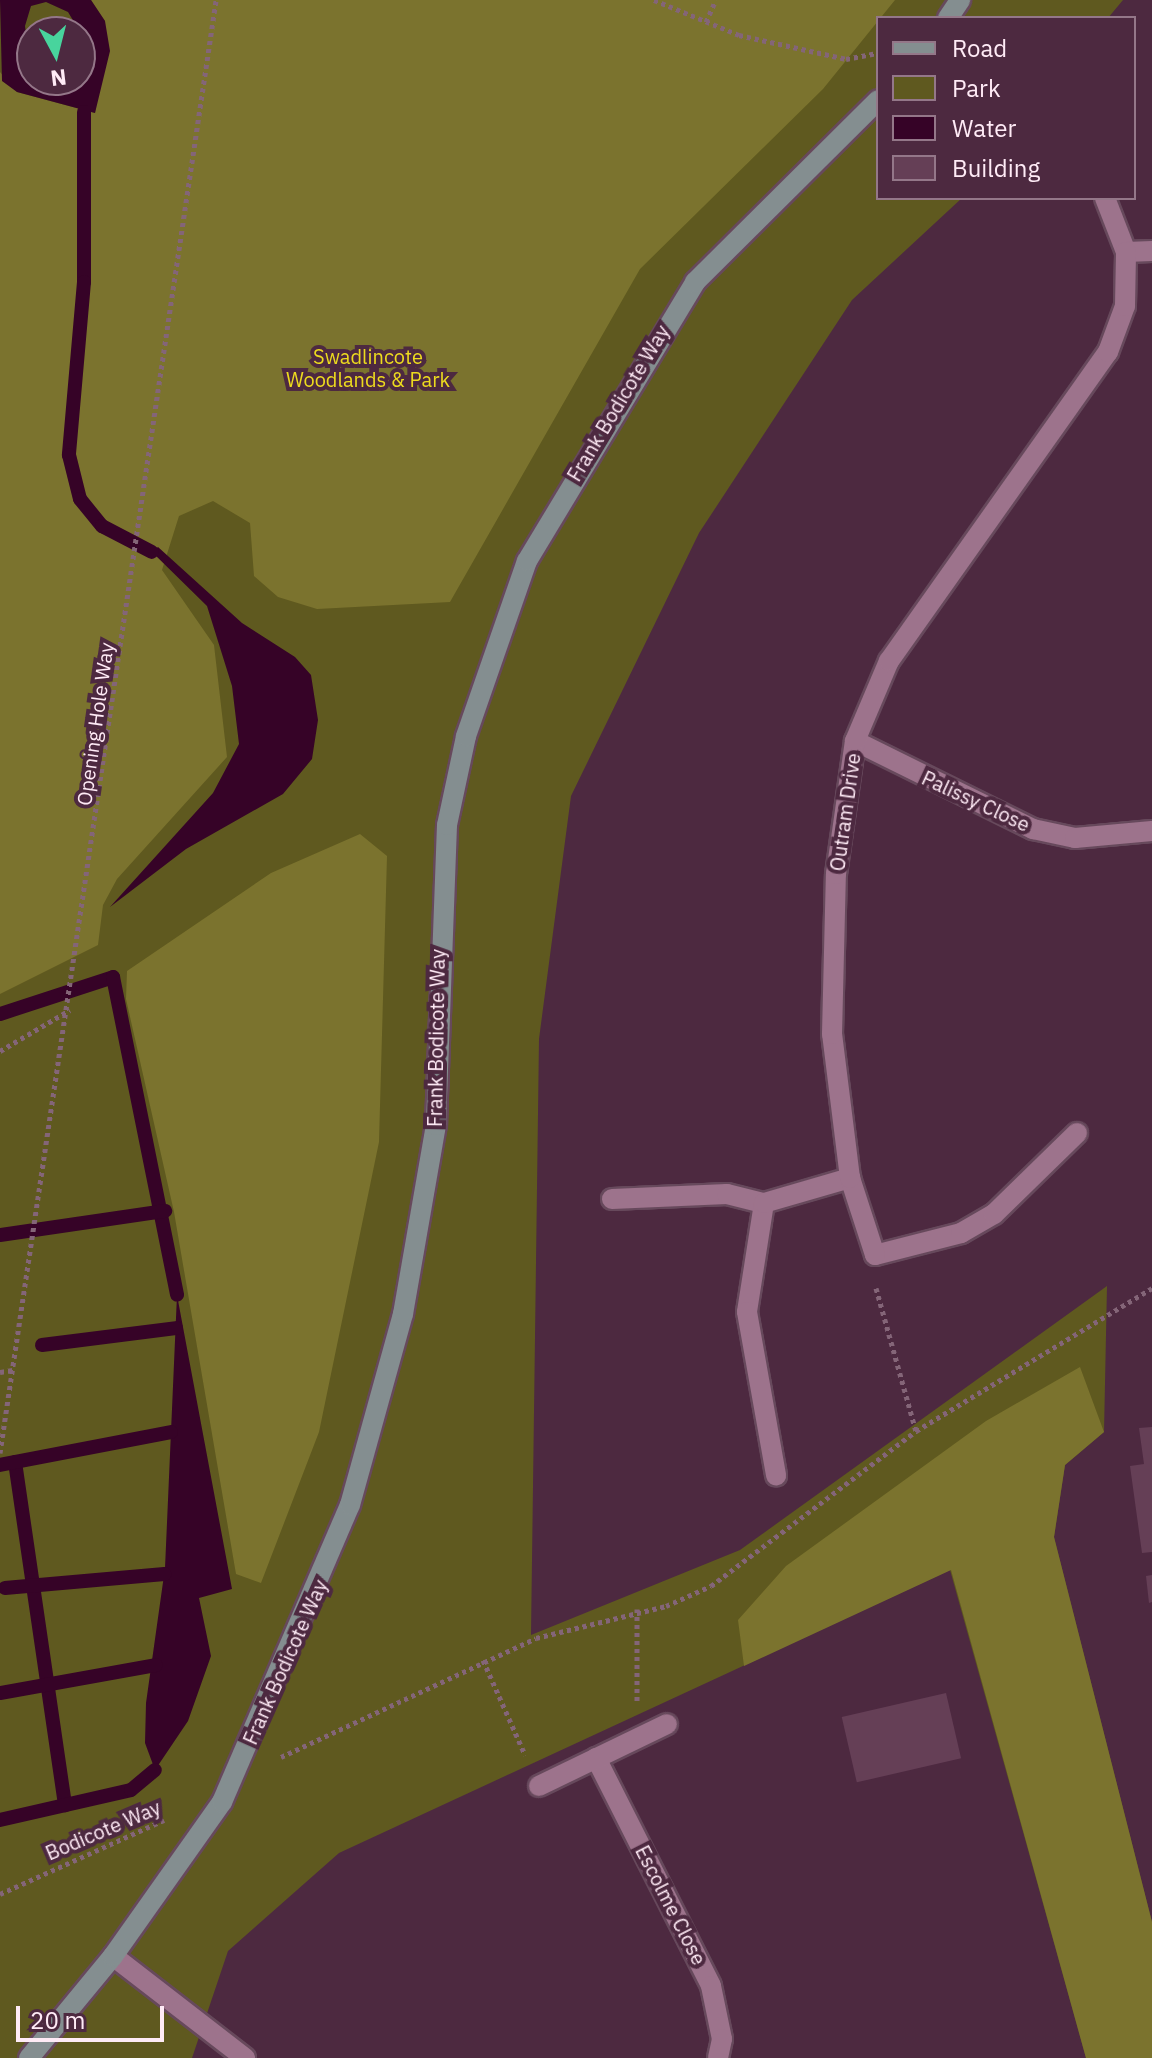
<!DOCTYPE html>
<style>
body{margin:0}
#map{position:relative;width:1152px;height:2058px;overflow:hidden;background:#4d2940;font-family:"IBM Plex Sans",sans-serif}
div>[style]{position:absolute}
.green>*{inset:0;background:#5f591f}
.forest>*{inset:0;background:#7b732e}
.water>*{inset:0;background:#360327}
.stream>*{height:14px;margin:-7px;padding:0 7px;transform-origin:7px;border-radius:7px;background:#360327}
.building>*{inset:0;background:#653f56;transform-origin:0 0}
.path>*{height:5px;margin-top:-2.5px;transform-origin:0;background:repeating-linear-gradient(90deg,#846578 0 4px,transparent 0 8px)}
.roads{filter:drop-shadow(2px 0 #67495c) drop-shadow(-2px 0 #67495c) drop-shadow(0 2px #67495c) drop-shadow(0 -2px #67495c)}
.lane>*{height:20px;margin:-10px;padding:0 10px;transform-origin:10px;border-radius:10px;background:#9d738c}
.street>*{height:20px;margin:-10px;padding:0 10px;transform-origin:10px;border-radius:10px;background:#9d738c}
.secondary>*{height:20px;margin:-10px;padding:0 10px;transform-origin:10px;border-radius:10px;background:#848e90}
span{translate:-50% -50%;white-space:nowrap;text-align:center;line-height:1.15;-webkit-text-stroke:8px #4d2940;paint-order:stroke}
.park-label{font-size:20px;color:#eddb1e}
.street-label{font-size:20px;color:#ffebf6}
.legend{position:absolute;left:876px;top:16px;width:260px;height:184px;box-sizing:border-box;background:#4d2940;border:2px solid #947789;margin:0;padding:10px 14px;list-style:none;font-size:24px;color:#ffebf6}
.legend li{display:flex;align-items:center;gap:16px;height:40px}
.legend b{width:40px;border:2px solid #947789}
.north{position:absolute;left:16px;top:16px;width:80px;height:80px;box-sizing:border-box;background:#4d2940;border:2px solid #947789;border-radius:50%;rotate:173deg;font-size:22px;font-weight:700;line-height:32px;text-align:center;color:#ffebf6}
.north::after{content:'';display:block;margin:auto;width:28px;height:36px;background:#48d49d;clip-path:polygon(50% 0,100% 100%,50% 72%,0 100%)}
.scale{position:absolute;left:16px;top:2006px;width:148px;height:36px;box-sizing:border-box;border:4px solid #ffebf6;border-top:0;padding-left:10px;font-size:24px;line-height:28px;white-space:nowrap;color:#ffebf6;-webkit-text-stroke:6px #4d2940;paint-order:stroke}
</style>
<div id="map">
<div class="green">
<div style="clip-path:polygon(evenodd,0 0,1123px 0,1108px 18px,878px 18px,878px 198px,962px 198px,852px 300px,699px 533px,571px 796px,539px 1039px,531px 1635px,740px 1550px,1107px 1286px,1104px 1432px,1065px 1465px,1054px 1537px,1152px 1922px,1152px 2058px,1086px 2058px,950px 1570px,339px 1853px,228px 1951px,192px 2058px,0 2058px,0 0,32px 32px,80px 32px,80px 80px,32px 80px,32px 32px)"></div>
</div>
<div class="forest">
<div style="clip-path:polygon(91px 0,895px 0,823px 89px,640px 269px,450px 602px,317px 609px,278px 597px,254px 576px,250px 523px,213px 501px,179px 516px,162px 570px,214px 645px,227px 757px,117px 879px,103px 905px,98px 945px,0 994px,0 72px,17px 92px,95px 113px,105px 21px)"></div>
<div style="clip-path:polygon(360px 834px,387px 856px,379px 1142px,319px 1432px,261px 1583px,236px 1574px,174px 1212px,126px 999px,127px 971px,271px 873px)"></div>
<div style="clip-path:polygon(1080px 1367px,1104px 1432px,1065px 1465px,1054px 1537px,1152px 1922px,1152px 2058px,1086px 2058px,951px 1570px,744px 1666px,738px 1620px,786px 1566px,986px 1421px)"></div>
</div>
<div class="water">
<div style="clip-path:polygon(evenodd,0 0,91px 0,105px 21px,110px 51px,95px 113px,17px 92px,2px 81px,0 0,46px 2px,68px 12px,80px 32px,80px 80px,32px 80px,25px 26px,31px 6px,46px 2px)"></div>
<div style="clip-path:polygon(158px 547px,242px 623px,295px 657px,311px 675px,318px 720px,312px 759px,283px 794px,186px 849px,110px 907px,213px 793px,239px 744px,232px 686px,207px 606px,152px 552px)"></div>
<div style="clip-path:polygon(177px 1295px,232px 1589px,199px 1598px,211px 1656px,188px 1721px,155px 1770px,145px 1743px,146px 1703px,165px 1568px)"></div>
</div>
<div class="stream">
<div style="left:84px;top:112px;width:170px;rotate:90deg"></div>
<div style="left:84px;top:282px;width:174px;rotate:95deg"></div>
<div style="left:69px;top:455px;width:45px;rotate:76deg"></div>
<div style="left:80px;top:499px;width:35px;rotate:51deg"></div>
<div style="left:102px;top:526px;width:56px;rotate:27.5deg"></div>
<div style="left:0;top:1014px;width:119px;rotate:-18.1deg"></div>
<div style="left:113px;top:977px;width:324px;rotate:78.6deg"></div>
<div style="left:0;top:1235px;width:167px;rotate:-8.3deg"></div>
<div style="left:42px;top:1345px;width:135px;rotate:-7.2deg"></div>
<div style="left:15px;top:1462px;width:347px;rotate:81.7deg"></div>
<div style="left:0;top:1465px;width:174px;rotate:-10.9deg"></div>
<div style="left:5px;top:1588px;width:160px;rotate:-5deg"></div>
<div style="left:0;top:1693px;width:158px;rotate:-10.2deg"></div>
<div style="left:0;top:1820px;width:134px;rotate:-12.9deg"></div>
<div style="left:131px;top:1790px;width:31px;rotate:-40deg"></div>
</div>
<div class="building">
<div style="clip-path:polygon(1152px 1427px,1152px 1552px,1142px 1553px,1130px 1466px,1144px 1464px,1139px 1428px)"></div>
<div style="clip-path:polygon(1152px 1575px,1152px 1602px,1149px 1603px,1146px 1576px)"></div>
<div style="left:946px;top:1693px;width:67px;height:107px;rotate:77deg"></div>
</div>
<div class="path">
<div style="left:654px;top:0;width:92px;rotate:22.4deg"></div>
<div style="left:739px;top:35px;width:110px;rotate:12.6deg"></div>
<div style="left:846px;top:59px;width:33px;rotate:-11deg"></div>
<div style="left:706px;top:22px;width:24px;rotate:-66deg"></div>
<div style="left:0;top:1051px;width:81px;rotate:-30.4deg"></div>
<div style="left:876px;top:1288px;width:148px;rotate:74.4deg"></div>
<div style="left:0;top:1372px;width:13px;rotate:-9deg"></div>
<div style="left:0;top:1453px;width:1469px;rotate:-81.54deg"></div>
<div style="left:637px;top:1609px;width:92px;rotate:90deg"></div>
<div style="left:483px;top:1660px;width:104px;rotate:66.1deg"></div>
<div style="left:281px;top:1757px;width:281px;rotate:-25deg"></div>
<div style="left:536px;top:1638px;width:134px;rotate:-13.8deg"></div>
<div style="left:666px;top:1606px;width:49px;rotate:-24deg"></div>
<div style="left:711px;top:1586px;width:257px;rotate:-37.1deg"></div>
<div style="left:916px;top:1431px;width:276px;rotate:-31.2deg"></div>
<div style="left:0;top:1894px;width:180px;rotate:-24.3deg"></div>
</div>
<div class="roads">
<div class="lane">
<div style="left:612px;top:1199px;width:115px;rotate:-2.5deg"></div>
<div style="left:727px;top:1194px;width:38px;rotate:14deg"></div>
<div style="left:764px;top:1203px;width:110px;rotate:98.9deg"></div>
<div style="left:747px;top:1312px;width:166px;rotate:79.9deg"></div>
<div style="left:875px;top:1255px;width:89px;rotate:-14.3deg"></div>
<div style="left:961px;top:1233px;width:38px;rotate:-30deg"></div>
<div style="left:994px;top:1214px;width:116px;rotate:-44.3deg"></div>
</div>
<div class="street">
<div style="left:1105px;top:198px;width:58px;rotate:68.7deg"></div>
<div style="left:1126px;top:252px;width:26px;rotate:-2deg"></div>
<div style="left:855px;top:741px;width:199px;rotate:26.3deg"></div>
<div style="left:1033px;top:829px;width:43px;rotate:12.1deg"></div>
<div style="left:1075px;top:838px;width:77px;rotate:-5.2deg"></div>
<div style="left:764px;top:1203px;width:90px;rotate:-16.2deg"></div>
<div style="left:875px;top:1255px;width:81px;rotate:-108deg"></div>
<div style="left:850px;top:1178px;width:145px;rotate:-97.1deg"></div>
<div style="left:832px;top:1034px;width:160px;rotate:-88.6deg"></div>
<div style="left:836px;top:874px;width:134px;rotate:-81.9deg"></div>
<div style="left:855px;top:741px;width:87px;rotate:-67deg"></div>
<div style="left:889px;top:661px;width:379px;rotate:-54.7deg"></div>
<div style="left:1108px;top:352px;width:49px;rotate:-69.7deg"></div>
<div style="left:1125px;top:306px;width:54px;rotate:-88.9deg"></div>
<div style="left:596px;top:1758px;width:255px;rotate:63.2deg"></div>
<div style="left:711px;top:1986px;width:54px;rotate:78.3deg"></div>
<div style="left:722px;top:2039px;width:19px;rotate:102deg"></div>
<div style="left:539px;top:1786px;width:142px;rotate:-25.8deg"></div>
<div style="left:113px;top:1956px;width:167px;rotate:37.7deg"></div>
</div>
<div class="secondary">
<div style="left:948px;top:18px;width:22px;rotate:-56deg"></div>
<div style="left:29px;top:2058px;width:132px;rotate:-50.5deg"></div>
<div style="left:113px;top:1956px;width:189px;rotate:-54.7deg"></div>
<div style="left:222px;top:1802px;width:323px;rotate:-66.7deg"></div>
<div style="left:350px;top:1505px;width:198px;rotate:-74.5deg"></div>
<div style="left:403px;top:1314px;width:192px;rotate:-80.1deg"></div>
<div style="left:436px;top:1125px;width:300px;rotate:-87.9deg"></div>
<div style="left:447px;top:825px;width:91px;rotate:-77.9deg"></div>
<div style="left:466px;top:736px;width:185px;rotate:-70.8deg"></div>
<div style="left:527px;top:561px;width:326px;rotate:-58.9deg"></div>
<div style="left:695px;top:282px;width:258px;rotate:-44.8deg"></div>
</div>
</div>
<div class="park-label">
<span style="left:368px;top:368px">Swadlincote<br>Woodlands &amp; Park</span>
</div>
<div class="street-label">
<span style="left:618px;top:403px;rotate:-59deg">Frank Bodicote Way</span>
<span style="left:95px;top:724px;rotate:-82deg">Opening Hole Way</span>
<span style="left:976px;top:801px;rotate:25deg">Palissy Close</span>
<span style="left:845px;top:812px;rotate:-82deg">Outram Drive</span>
<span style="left:436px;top:1038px;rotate:-89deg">Frank Bodicote Way</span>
<span style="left:285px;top:1662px;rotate:-66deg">Frank Bodicote Way</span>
<span style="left:103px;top:1830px;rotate:-23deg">Bodicote Way</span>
<span style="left:671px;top:1905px;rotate:63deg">Escolme Close</span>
</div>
<ul class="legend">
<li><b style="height:10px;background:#848e90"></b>Road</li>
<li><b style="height:22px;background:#5f591f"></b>Park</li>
<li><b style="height:22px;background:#360327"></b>Water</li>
<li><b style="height:22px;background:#653f56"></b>Building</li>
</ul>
<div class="north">N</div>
<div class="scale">20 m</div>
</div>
